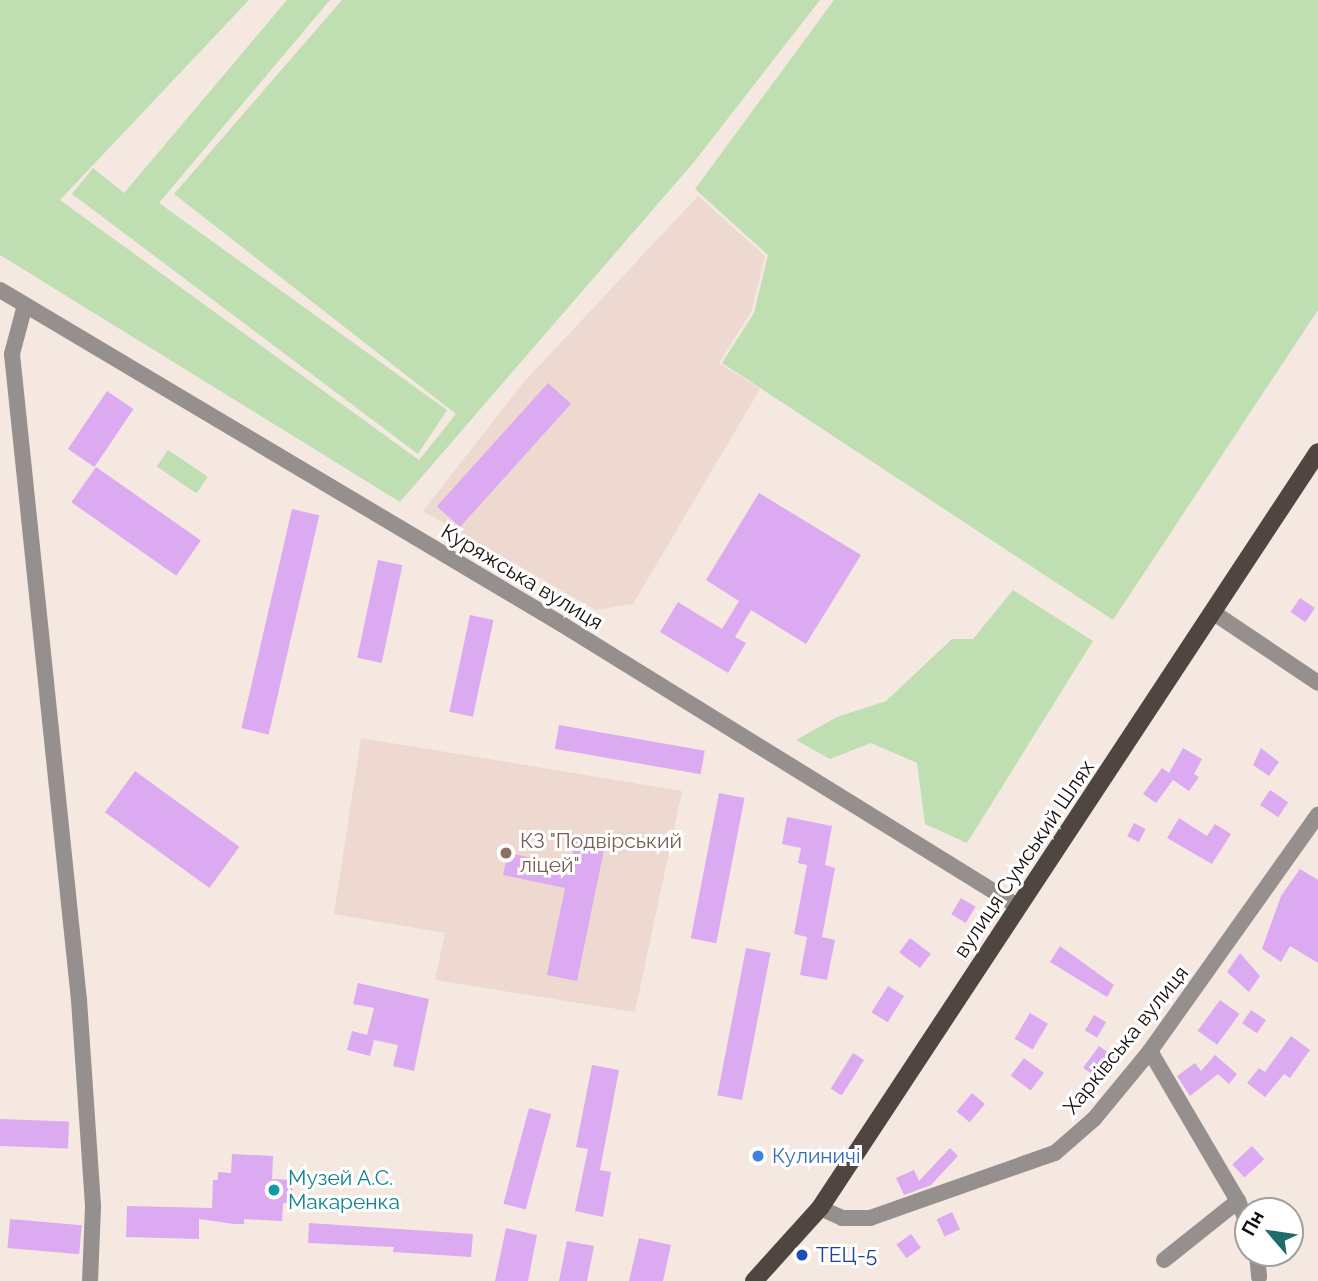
<!DOCTYPE html>
<meta charset="utf-8">
<style>
body{margin:0}
#map{position:relative;width:1318px;height:1281px;overflow:hidden;background:#f5e8e1;font-family:Raleway,sans-serif}
div>[style]{position:absolute}
.built>*{inset:0;background:#edd9cf}
.green>*{inset:0;background:#bfdfb3;transform-origin:0 0}
.building>*{inset:0;background:#dcaaf1;transform-origin:0 0}
.minor>*{height:16px;margin:-8px;padding:0 8px;transform-origin:8px;border-radius:8px;background:#958f8d}
.primary>*{height:18px;margin:-9px;padding:0 9px;transform-origin:9px;border-radius:9px;background:#4f4642}
.dots>*{width:19px;height:19px;translate:-50% -50%;box-sizing:border-box;border:4px solid #fff;border-radius:50%}
span{translate:-50% -50%;white-space:nowrap;text-align:center;line-height:1.15;-webkit-text-stroke:6px #fff;paint-order:stroke}
.street-label{font-size:21px;color:#15100e}
.education-label{font-size:21px;color:#785e54}
.left{translate:0 -50%;text-align:left}
.shop-label{font-size:21px;color:#366cbe}
.culture-label{font-size:21px;color:#0d838f}
.transit-label{font-size:21px;color:#164399}
.north{position:absolute;left:1234px;top:1197px;width:70px;height:70px;box-sizing:border-box;background:#fff;border:2px solid #a19f9f;border-radius:50%;rotate:299deg;font-size:19px;font-weight:700;line-height:28px;text-align:center;color:#15100e}
.north::after{content:'';display:block;margin:auto;width:24px;height:32px;background:#206c6c;clip-path:polygon(50% 0,100% 100%,50% 72%,0 100%)}
</style>
<div id="map">
<div class="built">
<div style="clip-path:polygon(698px 196px,765px 256px,751px 312px,719px 363px,760px 389px,633px 604px,596px 610px,423px 511px,523px 383px)"></div>
<div style="clip-path:polygon(361px 738px,682px 791px,635px 1012px,435px 980px,445px 933px,334px 914px)"></div>
</div>
<div class="green">
<div style="clip-path:polygon(0 0,249px 0,60px 200px,419px 460px,456px 414px,174px 194px,342px 0,820px 0,694px 162px,400px 502px,0 255px)"></div>
<div style="clip-path:polygon(287px 0,330px 0,159px 203px,447px 410px,418px 454px,72px 194px,93px 168px,124px 193px)"></div>
<div style="clip-path:polygon(834px 0,1318px 0,1318px 310px,1113px 620px,722px 363px,754px 313px,768px 255px,695px 189px)"></div>
<div style="left:168px;top:450px;width:48px;height:20px;rotate:34deg"></div>
<div style="clip-path:polygon(1013px 590px,1093px 641px,967px 843px,925px 824px,917px 763px,871px 743px,830px 759px,796px 740px,837px 717px,886px 701px,952px 639px,973px 639px)"></div>
</div>
<div class="building">
<div style="left:548px;top:383px;width:31px;height:166px;rotate:42deg"></div>
<div style="left:107px;top:391px;width:32px;height:70px;rotate:34deg"></div>
<div style="left:96px;top:467px;width:128px;height:43px;rotate:35deg"></div>
<div style="clip-path:polygon(759px 493px,861px 555px,806px 644px,751px 610px,735px 637px,746px 643px,728px 673px,660px 632px,678px 602px,722px 629px,739px 601px,706px 580px)"></div>
<div style="left:292px;top:509px;width:28px;height:225px;rotate:13deg"></div>
<div style="left:378px;top:560px;width:25px;height:100px;rotate:12deg"></div>
<div style="left:1300px;top:598px;width:18px;height:17px;rotate:34deg"></div>
<div style="left:470px;top:615px;width:24px;height:99px;rotate:12deg"></div>
<div style="left:559px;top:725px;width:148px;height:24px;rotate:10deg"></div>
<div style="clip-path:polygon(1183px 748px,1202px 759px,1194px 774px,1199px 777px,1189px 791px,1173px 780px,1156px 803px,1143px 794px,1162px 768px,1169px 773px)"></div>
<div style="clip-path:polygon(1261px 748px,1279px 762px,1269px 776px,1253px 765px)"></div>
<div style="left:135px;top:771px;width:129px;height:51px;rotate:36deg"></div>
<div style="left:1270px;top:790px;width:22px;height:18px;rotate:34deg"></div>
<div style="left:719px;top:793px;width:26px;height:148px;rotate:11deg"></div>
<div style="clip-path:polygon(787px 817px,832px 826px,825px 865px,835px 868px,822px 937px,835px 940px,827px 980px,800px 975px,807px 937px,794px 934px,807px 865px,798px 863px,801px 848px,782px 844px)"></div>
<div style="clip-path:polygon(1179px 818px,1207px 836px,1215px 824px,1231px 834px,1212px 864px,1167px 838px)"></div>
<div style="left:1134px;top:823px;width:13px;height:15px;rotate:27deg"></div>
<div style="clip-path:polygon(577px 834px,606px 840px,577px 981px,547px 975px,565px 888px,503px 875px,508px 853px,570px 866px)"></div>
<div style="clip-path:polygon(1300px 869px,1318px 880px,1318px 963px,1290px 946px,1281px 962px,1262px 949px,1281px 896px)"></div>
<div style="left:961px;top:898px;width:17px;height:19px;rotate:31deg"></div>
<div style="left:910px;top:938px;width:26px;height:18px;rotate:37deg"></div>
<div style="clip-path:polygon(1060px 946px,1114px 985px,1107px 997px,1050px 962px)"></div>
<div style="left:746px;top:948px;width:25px;height:150px;rotate:11deg"></div>
<div style="clip-path:polygon(1240px 953px,1260px 976px,1249px 992px,1227px 972px)"></div>
<div style="clip-path:polygon(358px 983px,429px 999px,414px 1071px,393px 1066px,398px 1045px,374px 1040px,370px 1056px,347px 1050px,352px 1031px,367px 1035px,374px 1008px,353px 1004px)"></div>
<div style="left:888px;top:986px;width:19px;height:31px;rotate:32deg"></div>
<div style="left:1220px;top:1000px;width:24px;height:38px;rotate:36deg"></div>
<div style="left:1251px;top:1010px;width:18px;height:16px;rotate:34deg"></div>
<div style="left:1030px;top:1013px;width:21px;height:30px;rotate:31deg"></div>
<div style="left:1094px;top:1015px;width:14px;height:18px;rotate:30deg"></div>
<div style="clip-path:polygon(1291px 1036px,1310px 1050px,1290px 1078px,1284px 1074px,1265px 1097px,1247px 1083px,1259px 1068px,1265px 1072px)"></div>
<div style="left:1099px;top:1046px;width:22px;height:27px;rotate:36deg"></div>
<div style="left:853px;top:1053px;width:13px;height:42px;rotate:32deg"></div>
<div style="clip-path:polygon(1215px 1055px,1237px 1074px,1229px 1084px,1218px 1074px,1190px 1096px,1177px 1076px,1195px 1063px,1201px 1071px)"></div>
<div style="left:1024px;top:1058px;width:25px;height:22px;rotate:37deg"></div>
<div style="clip-path:polygon(592px 1065px,619px 1070px,600px 1170px,611px 1172px,603px 1217px,575px 1211px,588px 1149px,576px 1147px)"></div>
<div style="left:972px;top:1093px;width:17px;height:24px;rotate:40deg"></div>
<div style="left:529px;top:1108px;width:23px;height:99px;rotate:15deg"></div>
<div style="left:0;top:1119px;width:69px;height:27px;rotate:2deg"></div>
<div style="left:1252px;top:1146px;width:18px;height:27px;rotate:47deg"></div>
<div style="clip-path:polygon(950px 1148px,958px 1156px,931px 1185px,904px 1195px,896px 1178px,914px 1170px,919px 1181px)"></div>
<div style="clip-path:polygon(232px 1154px,273px 1156px,272px 1179px,293px 1180px,291px 1203px,283px 1203px,282px 1221px,244px 1219px,244px 1224px,234px 1224px,199px 1219px,199px 1239px,126px 1237px,127px 1206px,212px 1208px,213px 1180px,218px 1180px,218px 1172px,231px 1173px)"></div>
<div style="left:952px;top:1212px;width:19px;height:17px;rotate:65deg"></div>
<div style="left:10px;top:1219px;width:72px;height:29px;rotate:5deg"></div>
<div style="clip-path:polygon(309px 1223px,473px 1234px,471px 1257px,393px 1252px,394px 1247px,308px 1243px)"></div>
<div style="clip-path:polygon(506px 1228px,537px 1235px,528px 1281px,495px 1281px)"></div>
<div style="left:911px;top:1234px;width:17px;height:18px;rotate:54deg"></div>
<div style="clip-path:polygon(639px 1238px,671px 1245px,663px 1281px,629px 1281px)"></div>
<div style="clip-path:polygon(567px 1241px,594px 1246px,587px 1281px,559px 1281px)"></div>
</div>
<div class="minor">
<div style="left:0;top:290px;width:655px;rotate:30.75deg"></div>
<div style="left:563px;top:625px;width:536px;rotate:31.73deg"></div>
<div style="left:25px;top:305px;width:51px;rotate:104.9deg"></div>
<div style="left:12px;top:354px;width:649px;rotate:84.08deg"></div>
<div style="left:79px;top:1000px;width:207px;rotate:86.1deg"></div>
<div style="left:93px;top:1207px;width:74px;rotate:92.3deg"></div>
<div style="left:1214px;top:613px;width:125px;rotate:33.9deg"></div>
<div style="left:1150px;top:1051px;width:174px;rotate:59.6deg"></div>
<div style="left:820px;top:1208px;width:24px;rotate:24deg"></div>
<div style="left:842px;top:1218px;width:28px"></div>
<div style="left:870px;top:1218px;width:196px;rotate:-19.4deg"></div>
<div style="left:1055px;top:1153px;width:52px;rotate:-41.1deg"></div>
<div style="left:1094px;top:1119px;width:88px;rotate:-50.5deg"></div>
<div style="left:1150px;top:1051px;width:290px;rotate:-54.6deg"></div>
<div style="left:1257px;top:1253px;width:24px;rotate:85deg"></div>
<div style="left:1164px;top:1260px;width:95px;rotate:-38.6deg"></div>
<div style="left:1238px;top:1201px;width:25px;rotate:67deg"></div>
</div>
<div class="primary">
<div style="left:754px;top:1281px;width:98px;rotate:-47.9deg"></div>
<div style="left:820px;top:1208px;width:905px;rotate:-56.63deg"></div>
</div>
<div class="dots">
<div style="left:506px;top:853px;background:#8d6e63"></div>
<div style="left:758px;top:1156px;background:#3f7fe0"></div>
<div style="left:274px;top:1190px;background:#0f9aa8"></div>
<div style="left:802px;top:1255px;background:#1a4fb4"></div>
</div>
<div class="street-label">
<span style="left:522px;top:577px;rotate:31deg">Куряжська вулиця</span>
<span style="left:1024px;top:859px;rotate:-56deg">вулиця Сумський Шлях</span>
<span style="left:1126px;top:1040px;rotate:-51deg">Харківська вулиця</span>
</div>
<div class="education-label">
<span class="left" style="left:520px;top:853px">КЗ "Подвірський<br>ліцей"</span>
</div>
<div class="shop-label">
<span class="left" style="left:772px;top:1156px">Кулиничі</span>
</div>
<div class="culture-label">
<span class="left" style="left:288px;top:1190px">Музей А.С.<br>Макаренка</span>
</div>
<div class="transit-label">
<span class="left" style="left:816px;top:1255px">ТЕЦ-5</span>
</div>
<div class="north">Пн</div>
</div>
